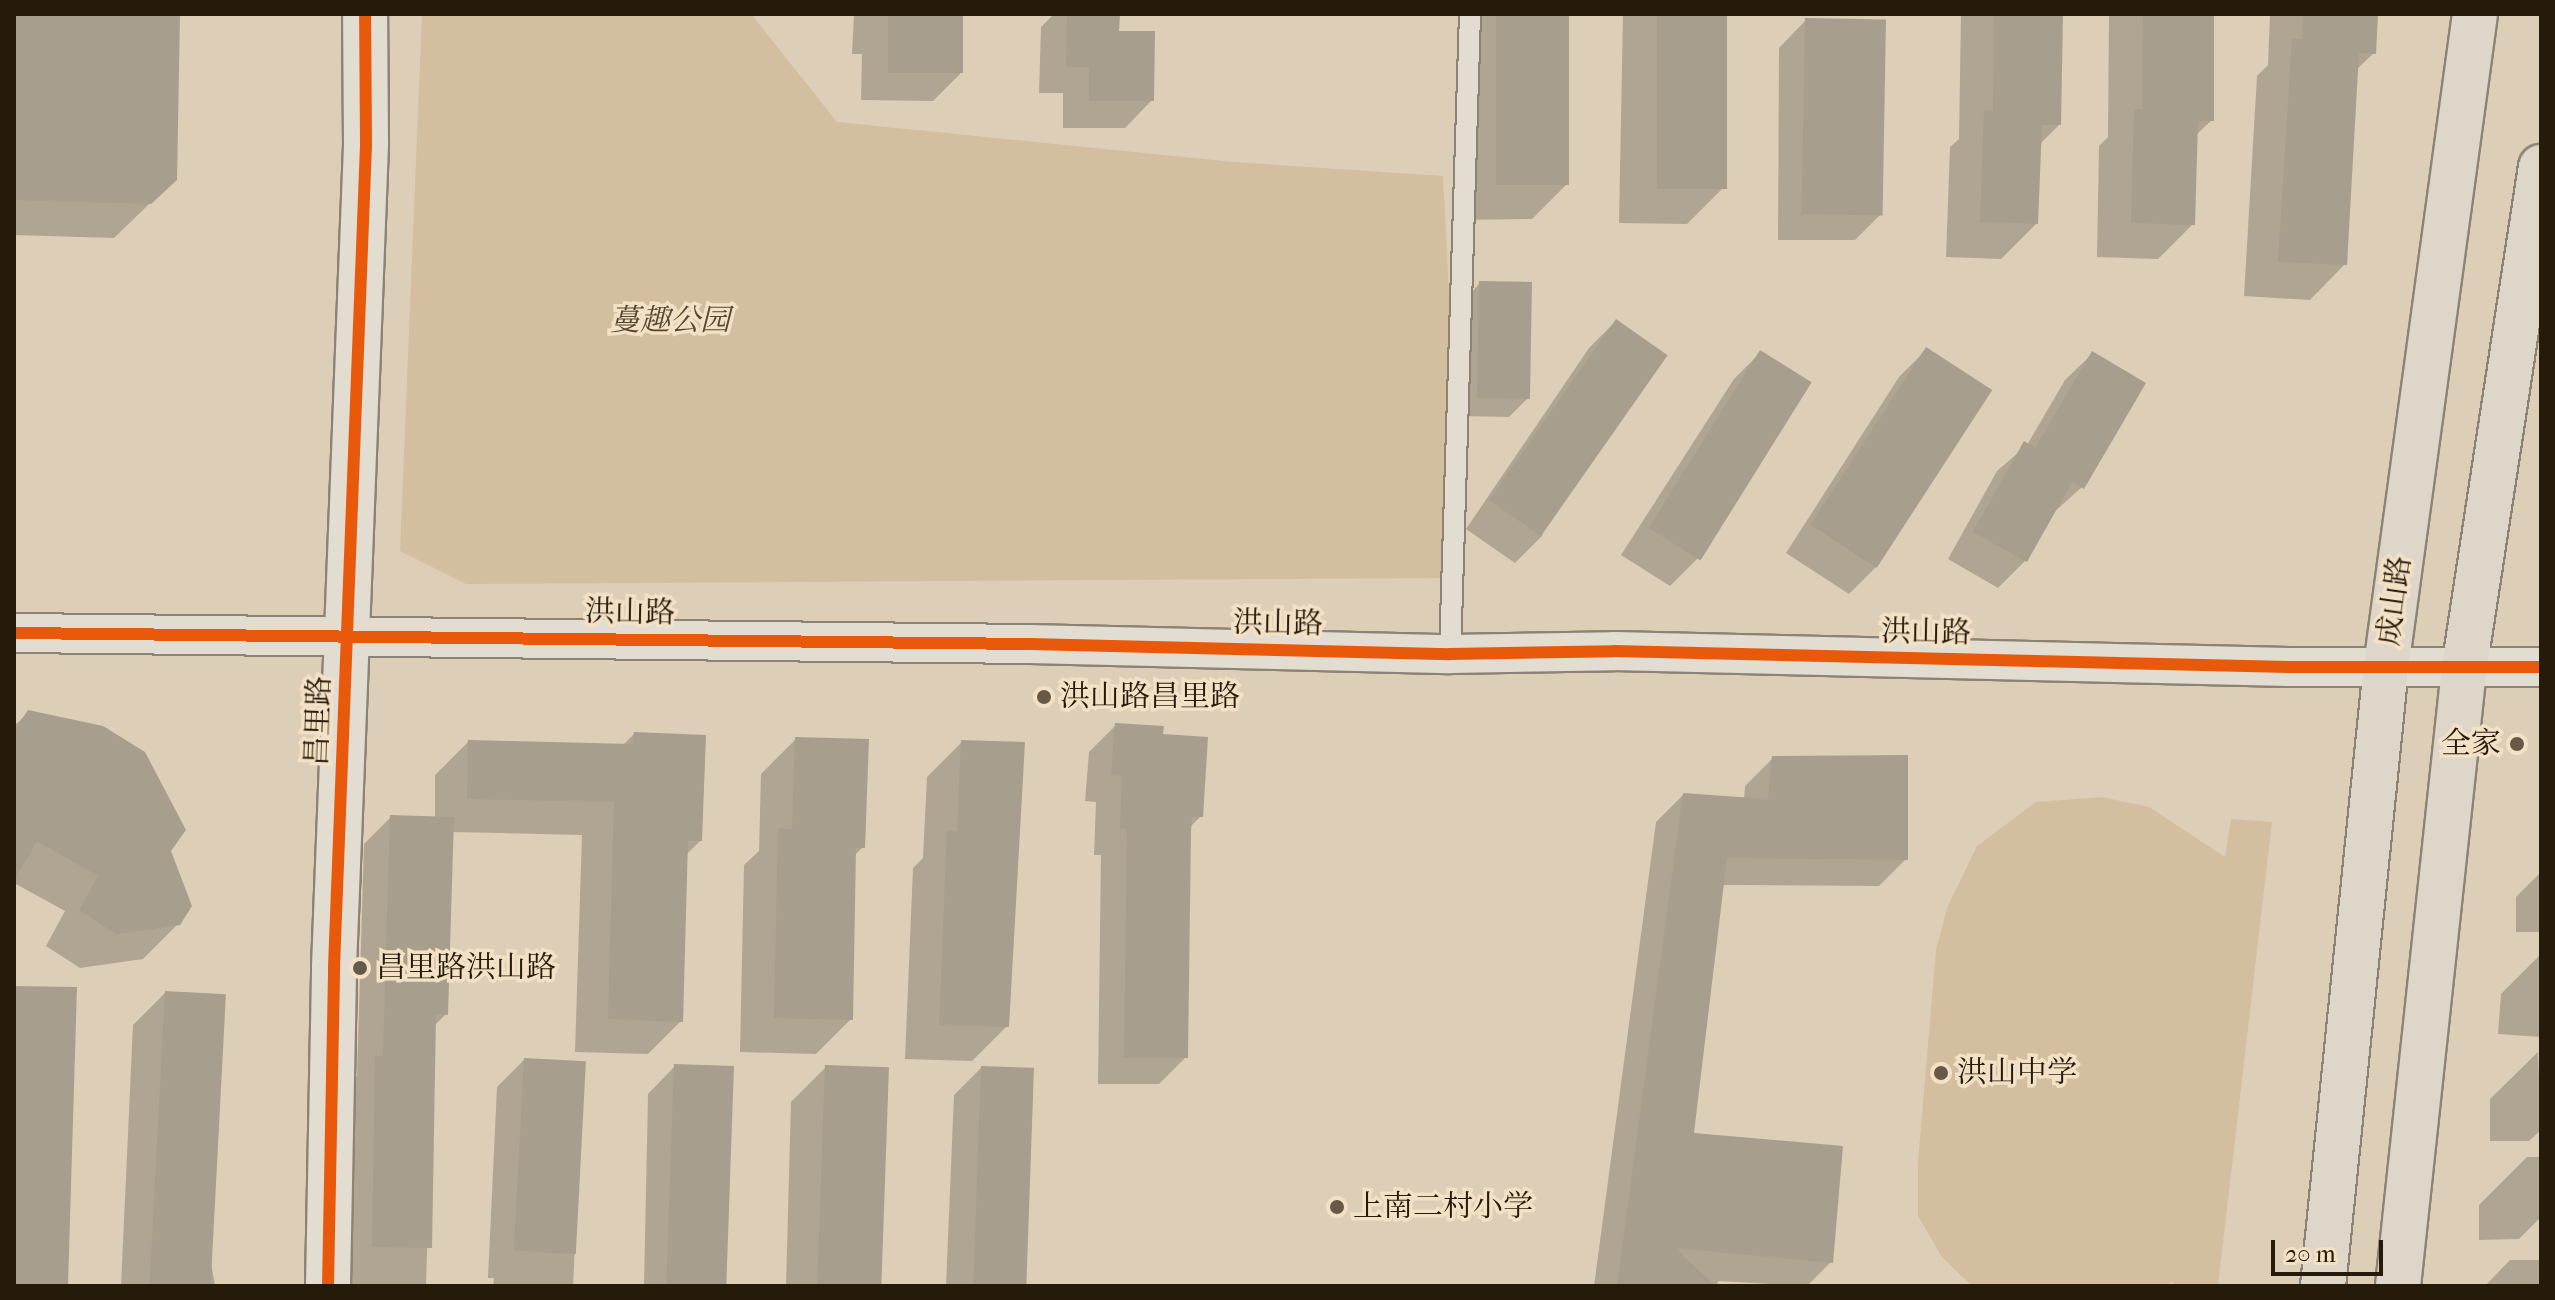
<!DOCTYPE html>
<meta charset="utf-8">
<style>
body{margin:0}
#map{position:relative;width:2555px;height:1300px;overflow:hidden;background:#ddceb7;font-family:"IM FELL French Canon","Noto Serif SC",serif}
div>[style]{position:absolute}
.green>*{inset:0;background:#d3bfa0}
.shadow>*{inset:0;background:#0003}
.building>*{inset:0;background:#a89e8e;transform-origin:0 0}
.roads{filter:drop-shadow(2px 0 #8d8374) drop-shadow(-2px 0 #8d8374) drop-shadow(0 2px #8d8374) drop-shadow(0 -2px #8d8374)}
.service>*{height:20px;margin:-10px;padding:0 10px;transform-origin:10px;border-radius:10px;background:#e3dcd0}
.minor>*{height:38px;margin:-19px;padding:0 19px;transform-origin:19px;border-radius:19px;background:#e3dcd0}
.tertiary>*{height:44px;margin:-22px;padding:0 22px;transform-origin:22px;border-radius:22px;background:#e3dcd0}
.primary>*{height:44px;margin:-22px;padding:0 22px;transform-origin:22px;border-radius:22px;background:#ded6c9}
.cycleway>*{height:12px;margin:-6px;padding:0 6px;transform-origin:6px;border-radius:6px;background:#e8590c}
.dots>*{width:22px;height:22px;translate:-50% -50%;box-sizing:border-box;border:4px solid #f3e1c6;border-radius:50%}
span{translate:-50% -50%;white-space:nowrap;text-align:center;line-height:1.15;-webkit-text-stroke:7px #f3e1c6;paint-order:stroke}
.park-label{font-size:30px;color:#574832;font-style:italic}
.street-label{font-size:30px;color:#261a0b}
.poi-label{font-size:30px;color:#261a0b}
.left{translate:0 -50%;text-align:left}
.right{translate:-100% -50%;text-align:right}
.frame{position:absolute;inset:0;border:16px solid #261a0b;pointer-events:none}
.scale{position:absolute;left:2271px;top:1240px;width:112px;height:36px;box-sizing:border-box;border:4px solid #261a0b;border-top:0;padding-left:10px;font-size:24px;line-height:28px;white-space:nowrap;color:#261a0b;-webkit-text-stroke:6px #f3e1c6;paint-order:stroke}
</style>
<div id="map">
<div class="green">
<div style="clip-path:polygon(422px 14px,751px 14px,837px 122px,1233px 162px,1443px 176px,1456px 431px,1442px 578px,466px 584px,400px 551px)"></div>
<div style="clip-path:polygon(2102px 797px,2149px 807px,2225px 857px,2231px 819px,2272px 822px,2218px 1286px,2173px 1286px,2173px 1281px,2165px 1286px,1972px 1286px,1942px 1257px,1918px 1216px,1918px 1162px,1936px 950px,1947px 908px,1977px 846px,2036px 802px)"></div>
</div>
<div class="shadow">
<div style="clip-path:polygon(14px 14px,178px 14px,175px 179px,114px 238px,14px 235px)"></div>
<div style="clip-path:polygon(854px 14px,961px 14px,960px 74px,933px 101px,861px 100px,862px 54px,852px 54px)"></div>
<div style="clip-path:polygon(1054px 14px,1118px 14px,1117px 33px,1152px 100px,1125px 128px,1063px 128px,1063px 93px,1039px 93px,1041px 27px)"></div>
<div style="clip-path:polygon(1462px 14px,1567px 14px,1567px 184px,1532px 219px,1462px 220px)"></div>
<div style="clip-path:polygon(1623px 14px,1725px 14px,1722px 189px,1687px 224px,1619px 223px)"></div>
<div style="clip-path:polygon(1961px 14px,2061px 14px,2059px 125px,2039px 145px,2036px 224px,2001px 259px,1946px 257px,1950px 147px,1959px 139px)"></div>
<div style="clip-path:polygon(2109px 14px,2212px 14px,2212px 120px,2195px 136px,2193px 224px,2158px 259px,2097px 257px,2099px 146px,2108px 137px)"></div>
<div style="clip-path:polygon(2270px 14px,2376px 14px,2374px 53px,2356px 70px,2345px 264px,2310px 300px,2244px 296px,2257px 76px,2268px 65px)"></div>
<div style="clip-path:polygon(1806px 20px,1882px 213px,1855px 240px,1778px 240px,1779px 48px)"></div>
<div style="clip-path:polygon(1480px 283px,1527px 399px,1509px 417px,1459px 416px,1462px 302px)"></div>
<div style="clip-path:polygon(1616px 321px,1542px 536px,1515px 563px,1466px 529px,1589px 348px)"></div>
<div style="clip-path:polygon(1926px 350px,1876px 567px,1849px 594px,1786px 553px,1899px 377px)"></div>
<div style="clip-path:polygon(1761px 352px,1697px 559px,1670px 586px,1621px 555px,1734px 379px)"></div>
<div style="clip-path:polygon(2092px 354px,2082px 487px,2053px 513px,2025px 561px,1998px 588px,1948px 559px,1997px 471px,2027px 445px,2065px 380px)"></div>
<div style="clip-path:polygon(29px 712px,169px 850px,178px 924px,143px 959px,80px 968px,46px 946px,65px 911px,14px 883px,14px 726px)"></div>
<div style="clip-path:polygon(1116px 725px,1161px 736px,1201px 816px,1190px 827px,1186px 1057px,1159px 1084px,1098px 1084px,1101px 855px,1094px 855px,1096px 802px,1085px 801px,1089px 752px)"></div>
<div style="clip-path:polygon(634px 734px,700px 841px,686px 855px,681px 1021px,648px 1054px,575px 1052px,582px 835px,451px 832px,446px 1014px,434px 1026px,426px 1286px,342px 1286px,349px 1085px,357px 1076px,364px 844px,391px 817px,435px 819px,435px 775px,468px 742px,623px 745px)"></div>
<div style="clip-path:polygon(796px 739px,863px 847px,854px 856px,851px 1019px,816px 1054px,740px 1052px,744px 865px,759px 851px,761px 774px)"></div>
<div style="clip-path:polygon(962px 742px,1007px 1026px,972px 1061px,905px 1059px,913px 868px,923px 858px,927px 777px)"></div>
<div style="clip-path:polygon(1773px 758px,1906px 859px,1879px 886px,1722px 885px,1692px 1135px,1831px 1262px,1807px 1286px,1718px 1281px,1717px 1286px,1594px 1286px,1656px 822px,1683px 795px,1744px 799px,1745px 786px)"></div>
<div style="clip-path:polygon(2541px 872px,2541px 932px,2516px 932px,2516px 897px)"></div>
<div style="clip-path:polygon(2541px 954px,2541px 1037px,2498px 1034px,2501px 994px)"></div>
<div style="clip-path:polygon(165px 993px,215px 1286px,121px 1286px,133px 1025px)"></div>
<div style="clip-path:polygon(2538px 1052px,2541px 1130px,2529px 1141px,2490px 1141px,2490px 1099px)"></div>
<div style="clip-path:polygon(524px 1060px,584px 1063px,573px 1286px,493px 1286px,494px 1278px,488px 1278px,497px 1087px)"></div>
<div style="clip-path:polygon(675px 1066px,726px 1286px,644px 1286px,648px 1094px)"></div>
<div style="clip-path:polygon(826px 1067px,881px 1286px,786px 1286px,791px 1102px)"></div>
<div style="clip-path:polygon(981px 1068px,1023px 1286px,946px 1286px,954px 1095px)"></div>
<div style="clip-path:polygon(2527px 1157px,2541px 1157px,2541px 1217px,2519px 1239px,2479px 1240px,2479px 1205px)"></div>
<div style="clip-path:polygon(2510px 1260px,2541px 1260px,2541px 1286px,2485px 1286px)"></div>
</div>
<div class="building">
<div style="clip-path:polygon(14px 14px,180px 14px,177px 180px,151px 204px,14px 200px)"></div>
<div style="left:888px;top:14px;width:75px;height:59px"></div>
<div style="clip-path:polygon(1067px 14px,1120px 14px,1119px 31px,1155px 31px,1154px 101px,1089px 101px,1089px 67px,1066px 67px)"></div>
<div style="left:1496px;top:14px;width:73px;height:171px"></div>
<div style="left:1657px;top:14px;width:70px;height:175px"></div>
<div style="clip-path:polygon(1994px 14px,2063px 14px,2061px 125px,2042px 125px,2038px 224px,1980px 222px,1984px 110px,1993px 111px)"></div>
<div style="clip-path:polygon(2143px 14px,2214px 14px,2214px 121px,2198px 121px,2195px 225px,2131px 223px,2134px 109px,2142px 109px)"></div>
<div style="clip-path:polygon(2303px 14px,2378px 14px,2376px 54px,2359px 53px,2347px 265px,2278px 262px,2292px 39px,2302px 39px)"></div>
<div style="left:1805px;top:18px;width:81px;height:196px;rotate:1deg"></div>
<div style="left:1479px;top:281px;width:53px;height:117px;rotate:1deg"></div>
<div style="left:1616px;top:319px;width:63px;height:221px;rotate:35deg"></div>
<div style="left:1926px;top:347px;width:79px;height:212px;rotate:33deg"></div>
<div style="left:1760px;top:350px;width:61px;height:210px;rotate:32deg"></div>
<div style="clip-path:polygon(2092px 351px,2146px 383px,2084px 489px,2072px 482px,2027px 562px,1973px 532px,2024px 441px,2035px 448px)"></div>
<div style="clip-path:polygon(28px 710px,103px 726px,145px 752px,186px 830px,171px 851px,192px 906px,180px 925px,116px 934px,79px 910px,98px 876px,37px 841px,14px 881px,14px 731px)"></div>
<div style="clip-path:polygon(1115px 723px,1164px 726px,1163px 734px,1208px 737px,1203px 817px,1192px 817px,1191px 832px,1188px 1058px,1124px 1058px,1127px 829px,1120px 829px,1122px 776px,1111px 775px)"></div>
<div style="clip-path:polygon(634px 732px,706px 735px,702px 841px,688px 841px,683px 1022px,608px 1019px,614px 802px,467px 799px,468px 740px,633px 744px)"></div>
<div style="clip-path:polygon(795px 737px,869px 739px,865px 848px,856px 848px,853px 1020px,774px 1018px,778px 828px,792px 829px)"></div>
<div style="clip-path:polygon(961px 740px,1025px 742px,1009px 1027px,939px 1025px,947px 831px,957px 831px)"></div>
<div style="clip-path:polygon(1908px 755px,1908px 860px,1727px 858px,1694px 1133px,1843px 1146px,1833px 1263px,1675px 1248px,1715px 1286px,1617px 1286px,1683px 793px,1768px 799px,1772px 756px)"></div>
<div style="clip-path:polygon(390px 815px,454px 817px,448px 1015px,436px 1014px,432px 1248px,372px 1247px,375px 1056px,383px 1056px)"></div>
<div style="clip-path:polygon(14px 986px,77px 987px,68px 1286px,14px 1286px)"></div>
<div style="left:165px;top:991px;width:61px;height:295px;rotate:3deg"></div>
<div style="left:524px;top:1058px;width:62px;height:193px;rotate:3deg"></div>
<div style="left:674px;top:1064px;width:60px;height:222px;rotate:2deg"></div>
<div style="left:825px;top:1065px;width:64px;height:221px;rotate:2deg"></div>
<div style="left:981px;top:1066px;width:53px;height:220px;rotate:2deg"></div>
</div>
<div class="roads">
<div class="service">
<div style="left:1450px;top:654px;width:640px;rotate:-88.21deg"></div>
</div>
<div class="minor">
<div style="left:14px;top:633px;width:1016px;rotate:0.62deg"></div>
<div style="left:1030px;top:644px;width:420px;rotate:1.4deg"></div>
<div style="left:1450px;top:654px;width:164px;rotate:-1deg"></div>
<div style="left:1614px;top:651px;width:675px;rotate:1.36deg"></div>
<div style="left:2289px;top:667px;width:252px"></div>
</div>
<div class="tertiary">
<div style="left:328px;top:1286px;width:319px;rotate:-88.9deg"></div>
<div style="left:334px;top:967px;width:824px;rotate:-87.77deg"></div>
<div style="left:366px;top:144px;width:130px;rotate:-90.4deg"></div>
</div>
<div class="primary">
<div style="left:2323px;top:1286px;width:622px;rotate:-84.19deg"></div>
<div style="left:2386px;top:667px;width:659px;rotate:-82.24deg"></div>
<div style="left:2398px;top:1286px;width:621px;rotate:-83.89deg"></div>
<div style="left:2464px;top:669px;width:508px;rotate:-81.28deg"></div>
</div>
</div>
<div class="cycleway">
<div style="left:14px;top:633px;width:1016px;rotate:0.62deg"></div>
<div style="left:1030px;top:644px;width:420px;rotate:1.4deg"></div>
<div style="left:1450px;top:654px;width:164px;rotate:-1deg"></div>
<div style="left:1614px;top:651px;width:675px;rotate:1.36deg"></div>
<div style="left:2289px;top:667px;width:252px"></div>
<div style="left:328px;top:1286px;width:319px;rotate:-88.9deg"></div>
<div style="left:334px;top:967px;width:824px;rotate:-87.77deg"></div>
<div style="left:366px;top:144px;width:130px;rotate:-90.4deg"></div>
</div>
<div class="dots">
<div style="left:1044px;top:697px;background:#665947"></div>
<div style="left:2517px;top:744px;background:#665947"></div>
<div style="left:360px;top:968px;background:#665947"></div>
<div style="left:1941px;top:1073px;background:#665947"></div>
<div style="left:1337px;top:1207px;background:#665947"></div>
</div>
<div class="park-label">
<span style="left:670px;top:321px">蔓趣公园</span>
</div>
<div class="street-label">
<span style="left:2395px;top:601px;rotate:-82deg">成山路</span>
<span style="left:630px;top:613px;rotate:1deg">洪山路</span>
<span style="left:1278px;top:624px;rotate:1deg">洪山路</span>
<span style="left:1926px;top:633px;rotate:1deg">洪山路</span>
<span style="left:319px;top:721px;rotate:-88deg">昌里路</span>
</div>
<div class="poi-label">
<span class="left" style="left:1060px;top:697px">洪山路昌里路</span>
<span class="right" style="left:2501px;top:744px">全家</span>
<span class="left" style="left:376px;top:968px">昌里路洪山路</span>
<span class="left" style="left:1957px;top:1073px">洪山中学</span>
<span class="left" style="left:1353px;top:1207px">上南二村小学</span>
</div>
<div class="frame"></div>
<div class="scale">20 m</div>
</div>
